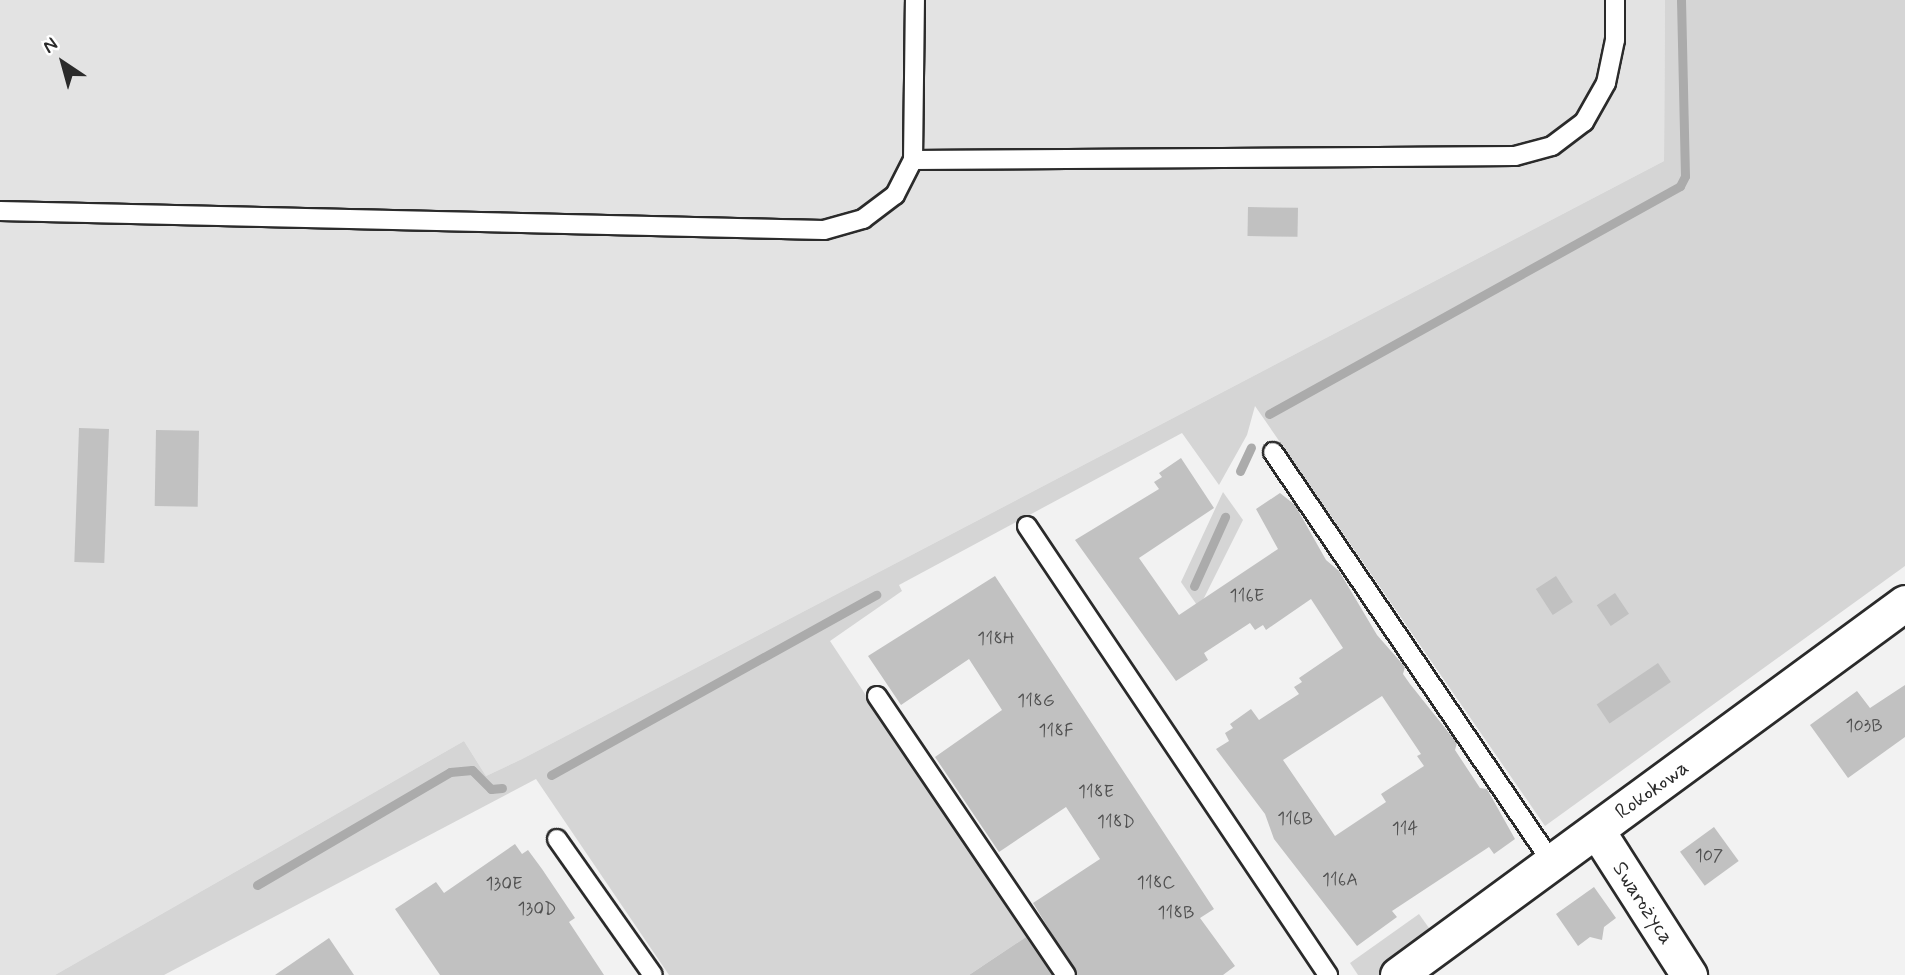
<!DOCTYPE html>
<meta charset="utf-8">
<style>
body{margin:0}
#map{position:relative;width:1905px;height:975px;overflow:hidden;background:#f2f2f2;font-family:Mynerve,sans-serif}
div>[style]{position:absolute}
.built>*{inset:0;background:#e3e3e3}
.green>*{inset:0;background:#d5d5d5}
.stream>*{height:9px;margin:-4.5px;padding:0 4.5px;transform-origin:4.5px;border-radius:4.5px;background:#ababab}
.building>*{inset:0;background:#c1c1c1;transform-origin:0 0}
.roads{filter:drop-shadow(2px 0 #2b2b2b) drop-shadow(-2px 0 #2b2b2b) drop-shadow(0 2px #2b2b2b) drop-shadow(0 -2px #2b2b2b)}
.lane>*{height:18px;margin:-9px;padding:0 9px;transform-origin:9px;border-radius:9px;background:#fff}
.street>*{height:35px;margin:-17.5px;padding:0 17.5px;transform-origin:17.5px;border-radius:17.5px;background:#fff}
span{translate:-50% -50%;white-space:nowrap;text-align:center;line-height:1.15;-webkit-text-stroke:6px #fff;paint-order:stroke}
.number-label{font-size:18px;color:#505050}
.number-label span{-webkit-text-stroke-width:0}
.street-label{font-size:21px;color:#2b2b2b}
.north{position:absolute;left:28px;top:28px;width:70px;height:70px;-webkit-text-stroke:5px #fff;paint-order:stroke;rotate:324deg;font-size:19px;font-weight:700;line-height:28px;text-align:center;color:#2b2b2b}
.north::after{content:'';display:block;margin:auto;width:24px;height:32px;background:#2b2b2b;clip-path:polygon(50% 0,100% 100%,50% 72%,0 100%)}
</style>
<div id="map">
<div class="built">
<div style="clip-path:polygon(0 0,1665px 0,1664px 161px,522px 759px,486px 776px,464px 741px,55px 975px,0 975px)"></div>
</div>
<div class="green">
<div style="clip-path:polygon(1665px 0,1905px 0,1905px 566px,1545px 826px,1255px 406px,1247px 435px,1219px 485px,1182px 433px,899px 585px,902px 591px,830px 641px,1026px 937px,969px 975px,669px 975px,536px 779px,164px 975px,55px 975px,464px 741px,486px 776px,522px 759px,1664px 161px)"></div>
<div style="clip-path:polygon(1223px 492px,1243px 520px,1199px 608px,1181px 582px)"></div>
<div style="clip-path:polygon(1419px 914px,1434px 935px,1380px 975px,1358px 975px,1350px 963px)"></div>
</div>
<div class="stream">
<div style="left:1269px;top:414px;width:470px;rotate:-29deg"></div>
<div style="left:1680px;top:186px;width:11px;rotate:-63deg"></div>
<div style="left:1685px;top:176px;width:176px;rotate:-91.3deg"></div>
<div style="left:1240px;top:471px;width:26px;rotate:-65deg"></div>
<div style="left:1194px;top:586px;width:76px;rotate:-65.8deg"></div>
<div style="left:551px;top:775px;width:372px;rotate:-29deg"></div>
<div style="left:257px;top:885px;width:224px;rotate:-30.3deg"></div>
<div style="left:450px;top:772px;width:22px;rotate:-5deg"></div>
<div style="left:472px;top:770px;width:27px;rotate:45deg"></div>
<div style="left:491px;top:789px;width:11px;rotate:-5deg"></div>
</div>
<div class="building">
<div style="left:1248px;top:207px;width:50px;height:29px;rotate:1deg"></div>
<div style="left:79px;top:428px;width:30px;height:134px;rotate:2deg"></div>
<div style="left:156px;top:430px;width:43px;height:76px;rotate:1deg"></div>
<div style="clip-path:polygon(evenodd,1181px 458px,1214px 508px,1139px 558px,1179px 615px,1278px 549px,1256px 509px,1280px 493px,1295px 505px,1326px 560px,1339px 571px,1377px 635px,1405px 667px,1403px 674px,1410px 684px,1457px 743px,1455px 750px,1480px 788px,1487px 789px,1515px 839px,1494px 854px,1489px 847px,1392px 911px,1397px 917px,1357px 946px,1274px 839px,1265px 814px,1216px 749px,1229px 741px,1225px 733px,1233px 728px,1230px 724px,1251px 709px,1259px 720px,1299px 694px,1294px 687px,1302px 682px,1299px 678px,1343px 648px,1311px 599px,1266px 630px,1263px 625px,1255px 630px,1250px 623px,1204px 653px,1208px 660px,1176px 681px,1075px 540px,1159px 489px,1154px 482px,1162px 477px,1159px 473px,1181px 458px,1382px 696px,1421px 754px,1417px 756px,1424px 766px,1381px 794px,1386px 802px,1335px 836px,1283px 760px,1382px 696px)"></div>
<div style="clip-path:polygon(995px 576px,1214px 909px,1200px 918px,1235px 966px,1223px 975px,1077px 975px,1033px 903px,1100px 859px,1066px 807px,999px 852px,935px 757px,1002px 710px,969px 659px,901px 705px,868px 656px)"></div>
<div style="left:1556px;top:576px;width:31px;height:24px;rotate:57deg"></div>
<div style="left:1615px;top:593px;width:25px;height:22px;rotate:56deg"></div>
<div style="left:1658px;top:663px;width:23px;height:74px;rotate:56deg"></div>
<div style="clip-path:polygon(1905px 685px,1905px 737px,1848px 778px,1810px 725px,1857px 691px,1870px 708px)"></div>
<div style="left:1714px;top:827px;width:42px;height:42px;rotate:54deg"></div>
<div style="clip-path:polygon(515px 844px,522px 854px,528px 850px,542px 869px,575px 918px,569px 922px,604px 975px,440px 975px,395px 909px,436px 882px,444px 893px)"></div>
<div style="clip-path:polygon(1594px 887px,1616px 918px,1604px 927px,1602px 940px,1590px 937px,1578px 946px,1556px 914px)"></div>
<div style="clip-path:polygon(1026px 937px,1052px 975px,969px 975px)"></div>
<div style="clip-path:polygon(329px 938px,354px 975px,275px 975px)"></div>
</div>
<div class="roads">
<div class="lane">
<div style="left:913px;top:160px;width:602px;rotate:-0.38deg"></div>
<div style="left:1515px;top:156px;width:38px;rotate:-15deg"></div>
<div style="left:1552px;top:146px;width:40px;rotate:-37deg"></div>
<div style="left:1584px;top:122px;width:45px;rotate:-60.6deg"></div>
<div style="left:1606px;top:83px;width:44px;rotate:-78.2deg"></div>
<div style="left:1615px;top:40px;width:40px;rotate:-90deg"></div>
<div style="left:0;top:211px;width:824px;rotate:1.32deg"></div>
<div style="left:824px;top:230px;width:41px;rotate:-15.8deg"></div>
<div style="left:863px;top:219px;width:40px;rotate:-37deg"></div>
<div style="left:895px;top:195px;width:39px;rotate:-63deg"></div>
<div style="left:913px;top:160px;width:160px;rotate:-89.3deg"></div>
<div style="left:1273px;top:452px;width:497px;rotate:55.8deg"></div>
<div style="left:1027px;top:526px;width:541px;rotate:56.16deg"></div>
<div style="left:877px;top:696px;width:337px;rotate:55.9deg"></div>
<div style="left:557px;top:839px;width:166px;rotate:54.8deg"></div>
</div>
<div class="street">
<div style="left:1597px;top:831px;width:171px;rotate:57.4deg"></div>
<div style="left:1398px;top:975px;width:629px;rotate:-36.27deg"></div>
</div>
</div>
<div class="number-label">
<span style="left:1247px;top:596px">116E</span>
<span style="left:996px;top:639px">118H</span>
<span style="left:1036px;top:701px">118G</span>
<span style="left:1864px;top:726px">103B</span>
<span style="left:1056px;top:731px">118F</span>
<span style="left:1096px;top:792px">118E</span>
<span style="left:1295px;top:819px">116B</span>
<span style="left:1116px;top:822px">118D</span>
<span style="left:1405px;top:829px">114</span>
<span style="left:1709px;top:856px">107</span>
<span style="left:1340px;top:880px">116A</span>
<span style="left:1156px;top:883px">118C</span>
<span style="left:504px;top:884px">130E</span>
<span style="left:537px;top:909px">130D</span>
<span style="left:1176px;top:913px">118B</span>
</div>
<div class="street-label">
<span style="left:1652px;top:790px;rotate:-36deg">Rokokowa</span>
<span style="left:1643px;top:903px;rotate:57deg">Swarożyca</span>
</div>
<div class="north">N</div>
</div>
